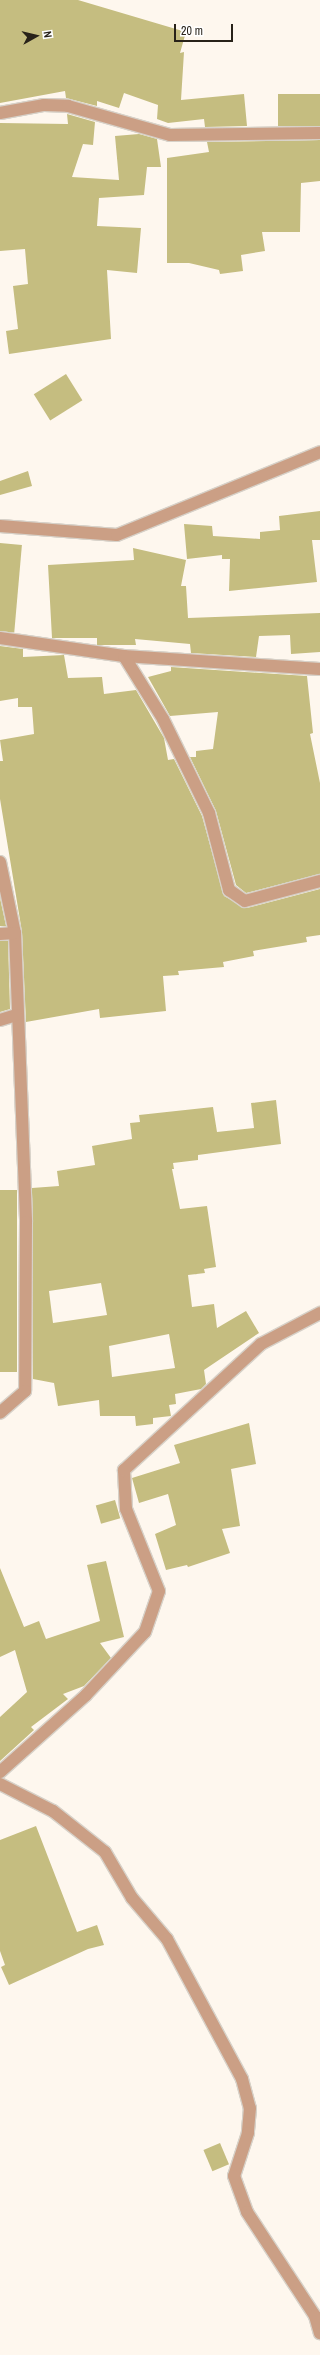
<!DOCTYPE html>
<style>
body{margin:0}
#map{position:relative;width:320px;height:2355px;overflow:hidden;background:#fef7ee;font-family:"Archivo Narrow",sans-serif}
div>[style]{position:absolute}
.building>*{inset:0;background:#c5bd80;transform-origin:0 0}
.roads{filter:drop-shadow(1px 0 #d7d1c8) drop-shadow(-1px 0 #d7d1c8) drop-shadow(0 1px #d7d1c8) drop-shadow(0 -1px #d7d1c8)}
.street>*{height:12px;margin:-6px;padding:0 6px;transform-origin:6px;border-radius:6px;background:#cb9f85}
span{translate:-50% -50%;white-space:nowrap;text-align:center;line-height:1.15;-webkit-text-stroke:4px #fff;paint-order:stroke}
.north{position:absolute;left:16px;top:16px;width:40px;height:40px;-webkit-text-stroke:3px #fff;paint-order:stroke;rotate:82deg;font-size:11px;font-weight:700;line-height:16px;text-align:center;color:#282219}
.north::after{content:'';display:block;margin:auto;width:14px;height:18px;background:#282219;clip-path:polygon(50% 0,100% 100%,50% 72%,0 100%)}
.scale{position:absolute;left:174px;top:24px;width:59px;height:18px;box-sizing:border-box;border:2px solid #282219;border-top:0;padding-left:5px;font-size:12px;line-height:14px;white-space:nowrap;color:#282219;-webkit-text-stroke:3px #fff;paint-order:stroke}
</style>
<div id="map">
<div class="building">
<div style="clip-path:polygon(0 0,78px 0,186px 32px,180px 53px,184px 52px,181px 100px,244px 94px,247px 126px,205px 127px,204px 119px,168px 123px,157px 119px,158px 105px,124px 93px,119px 108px,97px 101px,97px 106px,66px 98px,65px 91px,0 103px)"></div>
<div style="left:278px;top:94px;width:42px;height:32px"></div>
<div style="clip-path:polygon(67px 114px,95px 122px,93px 145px,83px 144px,72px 177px,119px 180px,115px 136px,139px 134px,157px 139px,161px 167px,147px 167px,144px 195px,99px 198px,97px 226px,141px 228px,137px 273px,107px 270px,111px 339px,9px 354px,6px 331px,18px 329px,13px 286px,28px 284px,25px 249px,0 251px,0 123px,68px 124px)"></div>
<div style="clip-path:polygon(320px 140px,320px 181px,301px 183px,300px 232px,262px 232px,265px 251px,241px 255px,243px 271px,220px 274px,219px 270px,189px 263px,167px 263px,167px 158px,209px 152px,207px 142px)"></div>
<div style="left:66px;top:374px;width:31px;height:38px;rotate:58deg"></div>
<div style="clip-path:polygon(28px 471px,32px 486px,0 495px,0 481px)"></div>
<div style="clip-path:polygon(320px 511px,320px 540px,312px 540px,317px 582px,229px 591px,230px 559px,222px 559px,222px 555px,187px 559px,184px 524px,212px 526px,213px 536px,260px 539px,260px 532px,280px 530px,279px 516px)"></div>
<div style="left:0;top:543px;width:22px;height:88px;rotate:5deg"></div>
<div style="clip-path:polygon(133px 548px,186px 560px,181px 586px,186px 586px,188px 618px,320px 613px,320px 652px,291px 654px,290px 635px,259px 636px,256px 657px,191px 653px,190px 644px,135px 639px,136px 645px,97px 645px,97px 638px,52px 638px,48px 565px,134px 560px)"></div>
<div style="clip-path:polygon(0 646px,23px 649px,23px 657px,64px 655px,68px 678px,102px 677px,104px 694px,136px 690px,164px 738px,168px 760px,174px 759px,202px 816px,224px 896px,247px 908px,320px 889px,320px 935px,306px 937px,307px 942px,253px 951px,254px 956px,223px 962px,224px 967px,178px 971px,179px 975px,163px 976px,166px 1011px,100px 1018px,99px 1009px,26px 1022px,22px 932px,0 799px,0 761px,3px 761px,0 740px,34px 734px,32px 707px,18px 707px,18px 698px,0 701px)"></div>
<div style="clip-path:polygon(171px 667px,307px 676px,313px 733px,310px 734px,320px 783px,320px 874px,246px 893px,236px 885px,216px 811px,190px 757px,196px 757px,196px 751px,213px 749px,218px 712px,170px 716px,148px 677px,171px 671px)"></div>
<div style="clip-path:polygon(0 898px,6px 926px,0 926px)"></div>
<div style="clip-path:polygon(0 941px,8px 941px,10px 1009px,0 1012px)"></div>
<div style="clip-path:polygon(evenodd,276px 1100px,281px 1144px,198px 1155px,198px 1160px,173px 1163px,174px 1169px,172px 1169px,180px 1209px,207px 1206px,216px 1267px,204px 1269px,205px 1273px,188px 1275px,192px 1307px,214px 1304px,217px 1328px,246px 1311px,259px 1333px,204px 1370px,206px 1384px,201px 1389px,175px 1394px,176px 1404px,169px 1405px,171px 1416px,153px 1418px,153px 1424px,136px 1426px,135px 1416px,100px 1416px,99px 1400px,58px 1406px,54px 1383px,33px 1379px,32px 1188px,59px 1186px,57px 1171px,95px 1165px,92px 1146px,132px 1139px,130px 1123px,140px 1122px,139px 1115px,213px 1107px,217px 1132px,254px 1128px,251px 1103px,276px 1100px,101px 1283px,107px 1315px,53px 1323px,49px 1291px,101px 1283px,276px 1100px,169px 1334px,175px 1368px,112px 1377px,109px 1346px,169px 1334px)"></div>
<div style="left:17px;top:1190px;width:182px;height:17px;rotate:90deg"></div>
<div style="clip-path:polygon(249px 1423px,256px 1464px,231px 1469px,240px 1526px,222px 1529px,230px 1553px,188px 1567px,187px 1565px,166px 1570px,155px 1534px,176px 1525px,168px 1494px,139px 1503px,132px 1478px,180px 1463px,174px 1445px)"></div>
<div style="left:115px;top:1500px;width:19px;height:20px;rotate:74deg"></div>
<div style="clip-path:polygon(106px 1561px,124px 1637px,100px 1643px,111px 1658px,84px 1686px,63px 1694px,68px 1699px,31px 1727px,34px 1730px,0 1761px,0 1717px,27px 1692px,15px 1650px,0 1657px,0 1568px,24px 1627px,39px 1621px,46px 1639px,100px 1621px,87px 1565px)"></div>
<div style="clip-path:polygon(36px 1826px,77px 1932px,97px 1925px,104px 1945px,88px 1949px,9px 1985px,1px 1967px,5px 1965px,0 1951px,0 1840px)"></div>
<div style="left:220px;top:2143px;width:23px;height:18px;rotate:67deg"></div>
</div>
<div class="roads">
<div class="street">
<div style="left:0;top:113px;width:45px;rotate:-10.3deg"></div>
<div style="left:44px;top:105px;width:24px;rotate:2deg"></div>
<div style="left:68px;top:106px;width:106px;rotate:15.9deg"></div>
<div style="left:170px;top:135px;width:150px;rotate:-0.8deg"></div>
<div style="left:0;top:526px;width:117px;rotate:4.4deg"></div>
<div style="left:117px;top:535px;width:219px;rotate:-22.2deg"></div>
<div style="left:0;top:638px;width:125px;rotate:8.3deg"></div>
<div style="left:124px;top:656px;width:196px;rotate:3.8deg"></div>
<div style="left:124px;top:656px;width:74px;rotate:58.2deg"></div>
<div style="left:163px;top:719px;width:105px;rotate:63.9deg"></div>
<div style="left:209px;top:813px;width:80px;rotate:75.4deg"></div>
<div style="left:229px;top:890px;width:19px;rotate:35deg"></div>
<div style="left:245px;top:901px;width:78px;rotate:-14.9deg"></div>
<div style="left:0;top:862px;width:73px;rotate:78.1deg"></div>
<div style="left:15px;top:933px;width:289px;rotate:87.8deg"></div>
<div style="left:26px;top:1222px;width:169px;rotate:90.3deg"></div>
<div style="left:25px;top:1391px;width:33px;rotate:139deg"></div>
<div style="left:0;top:934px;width:15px;rotate:-4deg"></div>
<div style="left:0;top:1020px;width:17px;rotate:-17deg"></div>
<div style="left:0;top:1772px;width:115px;rotate:-41.8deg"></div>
<div style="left:86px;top:1695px;width:86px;rotate:-46.9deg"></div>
<div style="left:145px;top:1632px;width:43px;rotate:-71.1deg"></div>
<div style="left:159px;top:1591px;width:88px;rotate:-111.9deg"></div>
<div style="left:126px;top:1509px;width:39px;rotate:-93deg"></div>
<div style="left:124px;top:1470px;width:186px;rotate:-42.6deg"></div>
<div style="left:261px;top:1344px;width:67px;rotate:-27.7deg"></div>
<div style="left:0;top:1784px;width:59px;rotate:27deg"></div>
<div style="left:53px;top:1811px;width:66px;rotate:38.3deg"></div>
<div style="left:105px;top:1852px;width:53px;rotate:59.6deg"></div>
<div style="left:132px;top:1898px;width:54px;rotate:49.5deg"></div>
<div style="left:167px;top:1939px;width:159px;rotate:61.8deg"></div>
<div style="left:242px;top:2079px;width:30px;rotate:75deg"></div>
<div style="left:250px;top:2108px;width:25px;rotate:95deg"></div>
<div style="left:248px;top:2133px;width:45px;rotate:108deg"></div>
<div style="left:234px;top:2176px;width:38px;rotate:70deg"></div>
<div style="left:247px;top:2212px;width:124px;rotate:56.8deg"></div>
<div style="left:315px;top:2316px;width:18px;rotate:74deg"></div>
</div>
</div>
<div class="north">N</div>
<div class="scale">20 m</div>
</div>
